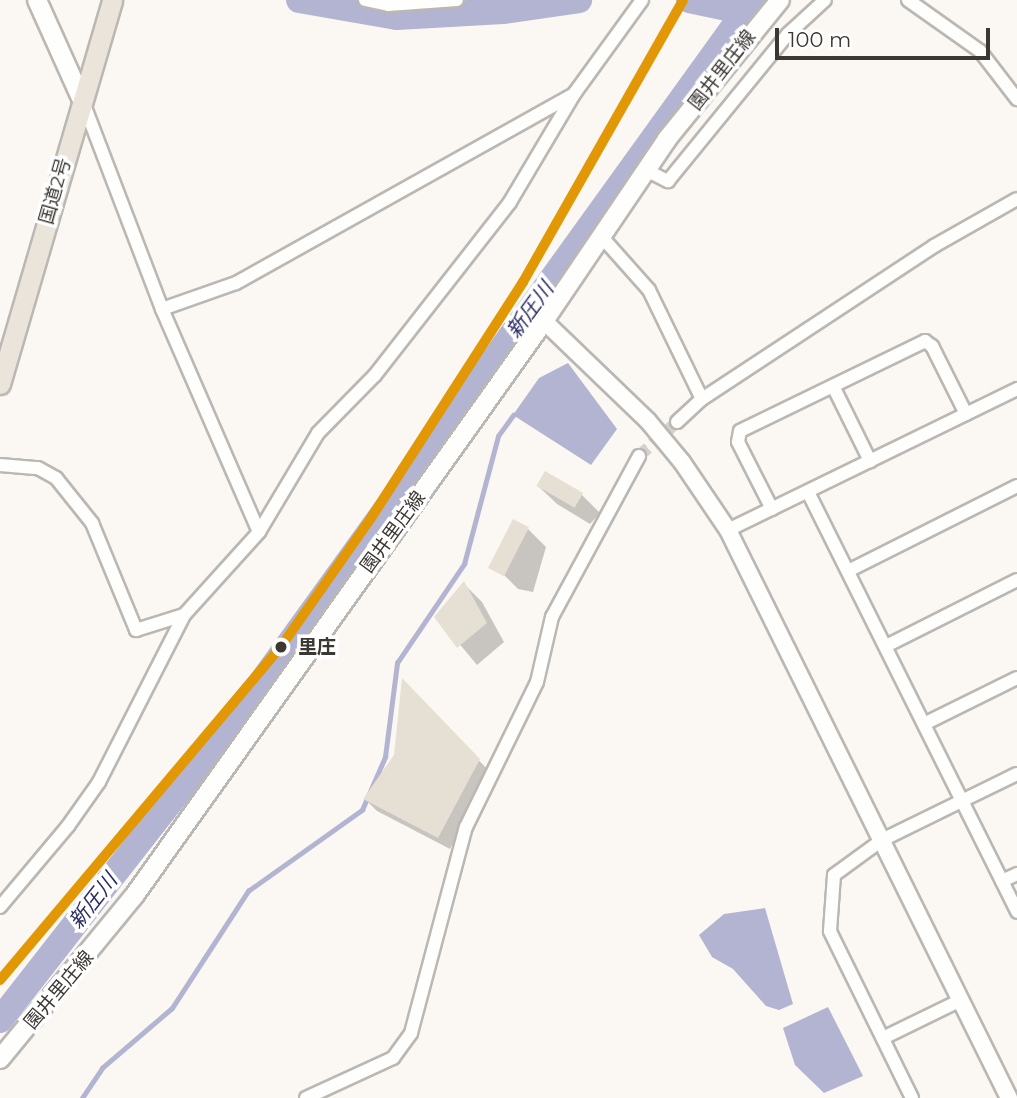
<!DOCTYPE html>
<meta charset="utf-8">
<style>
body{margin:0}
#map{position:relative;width:1017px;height:1098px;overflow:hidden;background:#fbf7f2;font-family:Montserrat,"Noto Sans JP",sans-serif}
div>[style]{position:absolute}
.water>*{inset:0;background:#b2b4d1}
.shadow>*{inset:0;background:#0003}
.stream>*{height:4.5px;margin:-2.25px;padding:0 2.25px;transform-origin:2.25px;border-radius:2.25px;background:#b2b4d1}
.river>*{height:26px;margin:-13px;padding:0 13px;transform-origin:13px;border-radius:13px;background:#b2b4d1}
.building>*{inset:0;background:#e6dfd4;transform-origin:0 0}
.minor-tunnel>*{height:12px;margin-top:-6px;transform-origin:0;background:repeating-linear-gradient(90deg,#d5d1cc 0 12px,transparent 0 18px)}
.roads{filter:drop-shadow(2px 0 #bbb7b3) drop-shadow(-2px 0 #bbb7b3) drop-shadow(0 2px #bbb7b3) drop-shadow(0 -2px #bbb7b3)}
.minor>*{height:12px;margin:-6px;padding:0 6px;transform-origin:6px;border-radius:6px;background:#fefefd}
.tertiary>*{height:16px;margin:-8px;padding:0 8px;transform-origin:8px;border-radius:8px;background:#fefefd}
.secondary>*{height:18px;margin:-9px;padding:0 9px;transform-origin:9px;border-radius:9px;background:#fefefd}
.trunk>*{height:19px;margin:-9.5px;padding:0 9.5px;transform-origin:9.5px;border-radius:9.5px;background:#eae4db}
.rail-1>*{height:10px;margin:-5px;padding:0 5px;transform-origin:5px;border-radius:5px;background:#e29705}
.dots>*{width:19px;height:19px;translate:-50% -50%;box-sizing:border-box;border:4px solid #fff;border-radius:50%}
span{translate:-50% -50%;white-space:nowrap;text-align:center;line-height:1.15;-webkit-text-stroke:7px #fff;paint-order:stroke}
.street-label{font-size:19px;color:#3b3732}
.stop-label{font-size:19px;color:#3b3732;font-weight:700}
.left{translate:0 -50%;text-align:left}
.water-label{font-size:21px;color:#2b2d63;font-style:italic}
.scale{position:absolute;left:775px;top:28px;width:215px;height:32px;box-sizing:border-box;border:4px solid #3b3732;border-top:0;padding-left:9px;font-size:21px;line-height:24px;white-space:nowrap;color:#3b3732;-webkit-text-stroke:5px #fff;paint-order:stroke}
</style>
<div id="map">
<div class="water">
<div style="clip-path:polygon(568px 363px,617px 429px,591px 465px,513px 415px,539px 378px)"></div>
<div style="clip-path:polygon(765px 908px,793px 1004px,779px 1010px,766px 1006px,733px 969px,712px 957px,699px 935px,724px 914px)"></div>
<div style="clip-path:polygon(828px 1007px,863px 1076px,824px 1093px,795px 1065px,783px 1028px)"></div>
</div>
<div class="shadow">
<div style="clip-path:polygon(546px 474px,582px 495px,600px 513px,590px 524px,557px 504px,538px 486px)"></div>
<div style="clip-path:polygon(528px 529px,546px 547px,533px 592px,518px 589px,500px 571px)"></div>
<div style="clip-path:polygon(464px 584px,482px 602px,504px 642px,477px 665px,437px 617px)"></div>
<div style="clip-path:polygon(404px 682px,491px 773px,450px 849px,377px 811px,365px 799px,396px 755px)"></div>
</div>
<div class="stream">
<div style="left:82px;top:1098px;width:36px;rotate:-56deg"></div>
<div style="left:102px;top:1068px;width:92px;rotate:-40.6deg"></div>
<div style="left:172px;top:1008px;width:140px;rotate:-57deg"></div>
<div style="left:248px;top:891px;width:140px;rotate:-35.4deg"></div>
<div style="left:362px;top:810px;width:58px;rotate:-66.5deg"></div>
<div style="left:385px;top:757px;width:95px;rotate:-82.7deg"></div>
<div style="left:397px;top:663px;width:120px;rotate:-55.9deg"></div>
<div style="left:464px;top:564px;width:132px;rotate:-75.1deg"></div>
<div style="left:498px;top:436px;width:26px;rotate:-54deg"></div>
</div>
<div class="river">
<div style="left:299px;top:0;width:99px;rotate:9.8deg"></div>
<div style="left:397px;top:17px;width:106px;rotate:-3.2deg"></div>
<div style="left:503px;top:11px;width:77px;rotate:-8.2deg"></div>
<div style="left:689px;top:0;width:53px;rotate:11.9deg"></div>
<div style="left:0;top:1020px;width:377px;rotate:-52deg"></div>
<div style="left:232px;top:723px;width:891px;rotate:-54.22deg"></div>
</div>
<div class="building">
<div style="left:545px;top:471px;width:44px;height:17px;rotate:30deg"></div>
<div style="left:513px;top:519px;width:18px;height:55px;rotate:27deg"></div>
<div style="clip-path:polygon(464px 581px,487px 623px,457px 648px,434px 617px)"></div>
<div style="clip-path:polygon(402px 678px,480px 759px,438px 838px,363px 799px,394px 755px)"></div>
</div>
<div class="minor-tunnel">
<div style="left:639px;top:456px;width:51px;rotate:-41.8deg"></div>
</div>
<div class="roads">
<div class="minor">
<div style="left:365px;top:0;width:24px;rotate:12deg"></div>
<div style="left:388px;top:5px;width:69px;rotate:-4.1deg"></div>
<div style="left:908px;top:0;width:88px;rotate:35.3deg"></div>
<div style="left:980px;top:51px;width:61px;rotate:52.4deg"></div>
<div style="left:83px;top:102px;width:222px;rotate:69.1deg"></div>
<div style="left:162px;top:309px;width:243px;rotate:66.5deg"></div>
<div style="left:646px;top:170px;width:25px;rotate:27deg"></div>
<div style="left:668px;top:181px;width:190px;rotate:-50.8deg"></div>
<div style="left:788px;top:34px;width:50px;rotate:-42.6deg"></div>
<div style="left:601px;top:236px;width:72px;rotate:48.4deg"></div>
<div style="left:649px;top:290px;width:121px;rotate:64.1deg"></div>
<div style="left:162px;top:309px;width:78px;rotate:-19.4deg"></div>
<div style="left:236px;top:283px;width:384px;rotate:-29.2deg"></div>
<div style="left:833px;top:386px;width:84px;rotate:63.7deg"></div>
<div style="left:677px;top:422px;width:34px;rotate:-43deg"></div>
<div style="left:702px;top:399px;width:278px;rotate:-33.4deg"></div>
<div style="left:934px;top:246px;width:95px;rotate:-29.5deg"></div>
<div style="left:0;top:465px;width:38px;rotate:5deg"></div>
<div style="left:38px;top:468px;width:21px;rotate:29deg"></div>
<div style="left:56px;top:478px;width:58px;rotate:51.3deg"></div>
<div style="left:92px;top:523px;width:116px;rotate:67.6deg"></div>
<div style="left:136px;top:630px;width:50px;rotate:-17.4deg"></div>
<div style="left:808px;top:492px;width:469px;rotate:63.5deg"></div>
<div style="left:772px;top:509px;width:75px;rotate:-116.9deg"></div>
<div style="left:738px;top:442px;width:11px;rotate:-80deg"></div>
<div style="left:740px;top:431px;width:206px;rotate:-25.9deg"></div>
<div style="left:925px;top:341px;width:9px;rotate:36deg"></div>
<div style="left:932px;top:346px;width:76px;rotate:63.4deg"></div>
<div style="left:728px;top:530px;width:322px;rotate:-26deg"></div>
<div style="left:848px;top:571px;width:189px;rotate:-26.7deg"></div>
<div style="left:886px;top:646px;width:147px;rotate:-26.7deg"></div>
<div style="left:924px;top:724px;width:104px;rotate:-26.3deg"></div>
<div style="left:1002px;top:881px;width:17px;rotate:-25deg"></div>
<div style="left:0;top:907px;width:106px;rotate:-50deg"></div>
<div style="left:68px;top:826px;width:54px;rotate:-54.8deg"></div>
<div style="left:99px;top:782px;width:187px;rotate:-63deg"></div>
<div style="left:184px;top:615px;width:112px;rotate:-47.9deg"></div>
<div style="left:259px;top:532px;width:115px;rotate:-59.2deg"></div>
<div style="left:318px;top:433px;width:81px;rotate:-45.5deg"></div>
<div style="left:375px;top:375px;width:219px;rotate:-52deg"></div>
<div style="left:510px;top:202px;width:126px;rotate:-59.3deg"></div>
<div style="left:574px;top:94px;width:116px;rotate:-54.1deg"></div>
<div style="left:883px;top:1038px;width:87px;rotate:-26deg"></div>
<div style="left:306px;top:1098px;width:96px;rotate:-24.7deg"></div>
<div style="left:393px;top:1058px;width:31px;rotate:-54deg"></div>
<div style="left:411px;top:1033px;width:213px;rotate:-75.1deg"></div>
<div style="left:466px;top:827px;width:161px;rotate:-63.9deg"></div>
<div style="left:537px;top:682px;width:67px;rotate:-77deg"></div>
<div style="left:552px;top:617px;width:183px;rotate:-61.6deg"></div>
<div style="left:912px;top:1098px;width:186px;rotate:-116.2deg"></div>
<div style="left:830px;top:931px;width:56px;rotate:-85.9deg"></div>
<div style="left:834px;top:875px;width:59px;rotate:-36.1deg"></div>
<div style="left:882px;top:840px;width:150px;rotate:-26.1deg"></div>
</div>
<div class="tertiary">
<div style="left:544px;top:321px;width:144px;rotate:43.9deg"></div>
<div style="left:648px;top:421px;width:53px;rotate:50.3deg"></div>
<div style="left:682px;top:462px;width:82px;rotate:55.9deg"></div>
<div style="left:728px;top:530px;width:634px;rotate:63.68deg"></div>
</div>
<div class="secondary">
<div style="left:37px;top:0;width:107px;rotate:65.8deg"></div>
<div style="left:0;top:1059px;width:211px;rotate:-50.6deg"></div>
<div style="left:134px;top:896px;width:706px;rotate:-54.51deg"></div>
<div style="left:544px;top:321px;width:220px;rotate:-55.9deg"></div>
<div style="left:667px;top:139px;width:179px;rotate:-50.9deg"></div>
</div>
<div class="trunk">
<div style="left:0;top:384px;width:400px;rotate:-73.7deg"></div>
</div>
</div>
<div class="rail-1">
<div style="left:0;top:980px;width:434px;rotate:-49.9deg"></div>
<div style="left:280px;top:648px;width:159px;rotate:-55deg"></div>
<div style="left:371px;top:518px;width:281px;rotate:-57.2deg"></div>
<div style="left:523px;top:282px;width:324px;rotate:-60.4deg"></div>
</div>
<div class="dots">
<div style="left:281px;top:647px;background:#3b3732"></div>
</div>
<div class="street-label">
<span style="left:722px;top:70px;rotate:-52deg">園井里庄線</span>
<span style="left:55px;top:191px;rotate:-74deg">国道2号</span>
<span style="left:393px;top:532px;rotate:-54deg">園井里庄線</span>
<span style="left:59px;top:990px;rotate:-50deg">園井里庄線</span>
</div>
<div class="stop-label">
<span class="left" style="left:298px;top:647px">里庄</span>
</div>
<div class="water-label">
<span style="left:530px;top:310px;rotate:-54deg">新圧川</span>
<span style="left:93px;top:901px;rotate:-52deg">新圧川</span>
</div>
<div class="scale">100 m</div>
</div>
